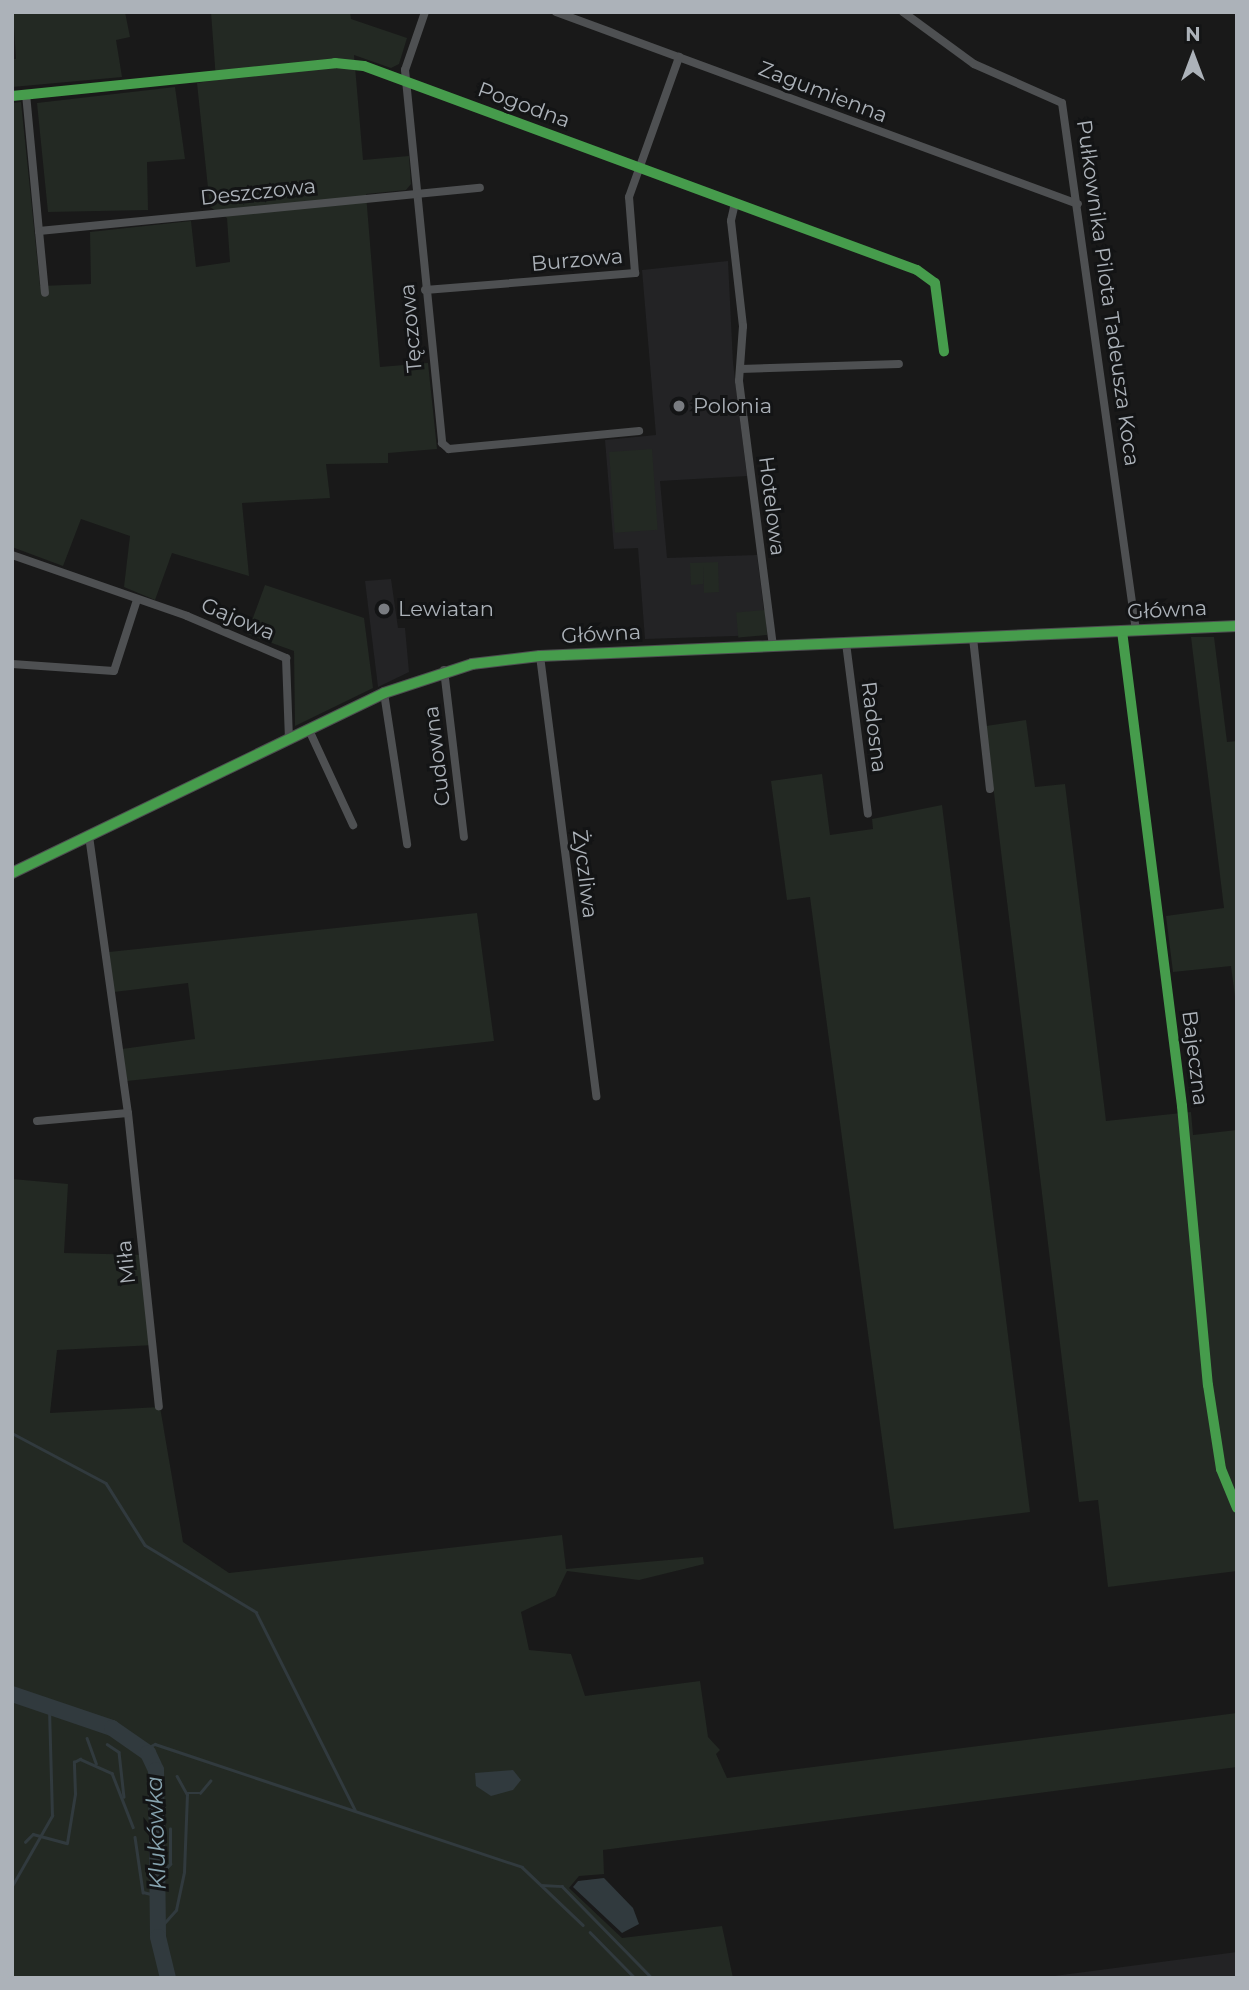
<!DOCTYPE html>
<meta charset="utf-8">
<style>
body{margin:0}
#map{position:relative;width:1249px;height:1990px;overflow:hidden;background:#191919;font-family:Montserrat,sans-serif}
div>[style]{position:absolute}
.built>*{inset:0;background:#232325}
.green>*{inset:0;background:#232923;transform-origin:0 0}
.water>*{inset:0;background:#313a3e}
.stream>*{height:2.5px;margin:-1.25px;padding:0 1.25px;transform-origin:1.25px;border-radius:1.25px;background:#313a3e}
.river>*{height:16px;margin:-8px;padding:0 8px;transform-origin:8px;border-radius:8px;background:#313a3e}
.street>*{height:8px;margin:-4px;padding:0 4px;transform-origin:4px;border-radius:4px;background:#4e5052}
.secondary>*{height:12px;margin:-6px;padding:0 6px;transform-origin:6px;border-radius:6px;background:#4d4e50}
.cycleway>*{height:10px;margin:-5px;padding:0 5px;transform-origin:5px;border-radius:5px;background:#469c4c}
.dots>*{width:19px;height:19px;translate:-50% -50%;box-sizing:border-box;border:4px solid #131415;border-radius:50%}
span{translate:-50% -50%;white-space:nowrap;text-align:center;line-height:1.15;-webkit-text-stroke:6px #131415;paint-order:stroke}
.street-label{font-size:21px;color:#acb2b9}
.poi-label{font-size:21px;color:#acb2b9}
.left{translate:0 -50%;text-align:left}
.water-label{font-size:23px;color:#87a4b0;font-style:italic}
.frame{position:absolute;inset:0;border:14px solid #acb2b9;pointer-events:none}
.north{position:absolute;left:1158px;top:21px;width:70px;height:70px;-webkit-text-stroke:5px #131415;paint-order:stroke;rotate:0deg;font-size:19px;font-weight:700;line-height:28px;text-align:center;color:#acb2b9}
.north::after{content:'';display:block;margin:auto;width:24px;height:32px;background:#acb2b9;clip-path:polygon(50% 0,100% 100%,50% 72%,0 100%)}
</style>
<div id="map">
<div class="built">
<div style="clip-path:polygon(728px 261px,733px 363px,747px 476px,660px 481px,667px 558px,757px 555px,767px 635px,645px 639px,638px 548px,614px 549px,605px 440px,656px 435px,642px 270px)"></div>
<div style="clip-path:polygon(391px 579px,398px 628px,405px 628px,409px 672px,378px 687px,365px 581px)"></div>
<div style="clip-path:polygon(1237px 1952px,1237px 1978px,1039px 1978px)"></div>
</div>
<div class="green">
<div style="clip-path:polygon(13px 12px,125px 12px,130px 37px,116px 40px,122px 77px,12px 87px,12px 59px,16px 59px)"></div>
<div style="clip-path:polygon(211px 12px,350px 12px,351px 19px,407px 38px,399px 64px,391px 68px,354px 55px,363px 160px,409px 156px,411px 184px,406px 190px,366px 194px,380px 367px,428px 363px,437px 449px,388px 453px,388px 463px,326px 464px,330px 498px,242px 503px,249px 576px,172px 553px,155px 600px,124px 587px,130px 536px,81px 519px,63px 566px,12px 547px,12px 103px,21px 102px,40px 286px,91px 284px,90px 232px,191px 221px,196px 267px,230px 262px,227px 218px,210px 207px,197px 83px,216px 80px)"></div>
<div style="clip-path:polygon(175px 87px,185px 159px,147px 162px,148px 210px,48px 212px,37px 103px)"></div>
<div style="left:652px;top:449px;width:81px;height:43px;rotate:86deg"></div>
<div style="clip-path:polygon(718px 562px,719px 592px,704px 593px,703px 565px,703px 584px,691px 585px,690px 563px)"></div>
<div style="clip-path:polygon(265px 585px,364px 618px,373px 688px,295px 726px,294px 651px,247px 634px)"></div>
<div style="left:765px;top:610px;width:25px;height:29px;rotate:85deg"></div>
<div style="clip-path:polygon(1191px 637px,1214px 637px,1227px 742px,1237px 741px,1237px 1012px,1231px 966px,1173px 972px,1166px 916px,1224px 908px)"></div>
<div style="clip-path:polygon(1026px 720px,1035px 787px,1065px 784px,1106px 1121px,1191px 1112px,1193px 1135px,1237px 1130px,1237px 1571px,1108px 1587px,1098px 1500px,1079px 1502px,986px 726px)"></div>
<div style="clip-path:polygon(822px 774px,830px 835px,873px 829px,872px 819px,942px 805px,1030px 1512px,894px 1529px,810px 897px,787px 900px,771px 781px)"></div>
<div style="clip-path:polygon(477px 913px,494px 1041px,127px 1081px,122px 1049px,195px 1039px,188px 983px,114px 992px,109px 952px)"></div>
<div style="clip-path:polygon(12px 1179px,68px 1184px,64px 1253px,146px 1255px,154px 1345px,57px 1350px,50px 1413px,160px 1407px,183px 1542px,229px 1573px,562px 1535px,566px 1569px,703px 1557px,704px 1564px,639px 1580px,567px 1571px,555px 1596px,521px 1612px,529px 1650px,571px 1654px,585px 1696px,700px 1681px,708px 1737px,720px 1750px,716px 1754px,727px 1778px,1237px 1713px,1237px 1767px,603px 1850px,604px 1874px,579px 1876px,569px 1888px,622px 1938px,722px 1926px,733px 1978px,12px 1978px)"></div>
</div>
<div class="water">
<div style="clip-path:polygon(513px 1770px,521px 1780px,513px 1790px,491px 1796px,476px 1786px,475px 1773px)"></div>
<div style="clip-path:polygon(604px 1878px,633px 1908px,639px 1924px,622px 1933px,573px 1887px,578px 1881px)"></div>
</div>
<div class="stream">
<div style="left:12px;top:1433px;width:106px;rotate:28deg"></div>
<div style="left:106px;top:1483px;width:73px;rotate:57.8deg"></div>
<div style="left:145px;top:1545px;width:130px;rotate:31.1deg"></div>
<div style="left:256px;top:1612px;width:221px;rotate:63.4deg"></div>
<div style="left:87px;top:1738px;width:27px;rotate:70deg"></div>
<div style="left:107px;top:1744px;width:14px;rotate:34deg"></div>
<div style="left:119px;top:1752px;width:45px;rotate:83.7deg"></div>
<div style="left:145px;top:1749px;width:11px;rotate:-27deg"></div>
<div style="left:155px;top:1744px;width:387px;rotate:18.5deg"></div>
<div style="left:522px;top:1867px;width:84px;rotate:43.6deg"></div>
<div style="left:186px;top:1793px;width:14px"></div>
<div style="left:200px;top:1793px;width:16px;rotate:-50deg"></div>
<div style="left:135px;top:1837px;width:56px;rotate:81.7deg"></div>
<div style="left:143px;top:1892px;width:16px;rotate:14deg"></div>
<div style="left:25px;top:1842px;width:11px;rotate:-45deg"></div>
<div style="left:33px;top:1834px;width:35px;rotate:15deg"></div>
<div style="left:67px;top:1843px;width:50px;rotate:-80.7deg"></div>
<div style="left:75px;top:1794px;width:32px;rotate:-92deg"></div>
<div style="left:74px;top:1762px;width:7px;rotate:-27deg"></div>
<div style="left:80px;top:1759px;width:35px;rotate:24deg"></div>
<div style="left:112px;top:1773px;width:58px;rotate:68.7deg"></div>
<div style="left:158px;top:1877px;width:18px;rotate:-47deg"></div>
<div style="left:170px;top:1864px;width:35px;rotate:-90deg"></div>
<div style="left:541px;top:1885px;width:21px;rotate:3deg"></div>
<div style="left:562px;top:1886px;width:129px;rotate:45.6deg"></div>
<div style="left:12px;top:1886px;width:81px;rotate:-60.3deg"></div>
<div style="left:52px;top:1816px;width:109px;rotate:-91.6deg"></div>
<div style="left:158px;top:1930px;width:27px;rotate:-48deg"></div>
<div style="left:176px;top:1910px;width:39px;rotate:-78deg"></div>
<div style="left:184px;top:1872px;width:77px;rotate:-87.8deg"></div>
<div style="left:187px;top:1795px;width:21px;rotate:-119deg"></div>
<div style="left:590px;top:1932px;width:64px;rotate:45.6deg"></div>
</div>
<div class="river">
<div style="left:12px;top:1694px;width:106px;rotate:18.8deg"></div>
<div style="left:112px;top:1728px;width:44px;rotate:34.8deg"></div>
<div style="left:148px;top:1753px;width:19px;rotate:65deg"></div>
<div style="left:156px;top:1770px;width:167px;rotate:89.3deg"></div>
<div style="left:158px;top:1937px;width:42px;rotate:76.3deg"></div>
</div>
<div class="street">
<div style="left:425px;top:12px;width:61px;rotate:109deg"></div>
<div style="left:405px;top:70px;width:375px;rotate:84.3deg"></div>
<div style="left:442px;top:443px;width:9px;rotate:41deg"></div>
<div style="left:449px;top:449px;width:191px;rotate:-5.4deg"></div>
<div style="left:556px;top:12px;width:556px;rotate:20.19deg"></div>
<div style="left:903px;top:12px;width:88px;rotate:36.2deg"></div>
<div style="left:974px;top:64px;width:96px;rotate:23.9deg"></div>
<div style="left:1062px;top:103px;width:533px;rotate:82.02deg"></div>
<div style="left:26px;top:94px;width:138px;rotate:84.6deg"></div>
<div style="left:39px;top:231px;width:443px;rotate:-5.6deg"></div>
<div style="left:12px;top:96px;width:325px;rotate:-5.8deg"></div>
<div style="left:335px;top:63px;width:29px;rotate:6deg"></div>
<div style="left:364px;top:66px;width:589px;rotate:20.25deg"></div>
<div style="left:917px;top:270px;width:22px;rotate:36deg"></div>
<div style="left:935px;top:283px;width:69px;rotate:82.5deg"></div>
<div style="left:735px;top:203px;width:18px;rotate:103deg"></div>
<div style="left:731px;top:221px;width:106px;rotate:83.5deg"></div>
<div style="left:743px;top:326px;width:55px;rotate:94.2deg"></div>
<div style="left:739px;top:381px;width:267px;rotate:82.7deg"></div>
<div style="left:39px;top:231px;width:62px;rotate:84.5deg"></div>
<div style="left:425px;top:290px;width:211px;rotate:-4.6deg"></div>
<div style="left:635px;top:273px;width:76px;rotate:-94.5deg"></div>
<div style="left:629px;top:197px;width:149px;rotate:-70.3deg"></div>
<div style="left:740px;top:369px;width:159px;rotate:-1.8deg"></div>
<div style="left:12px;top:555px;width:185px;rotate:19.2deg"></div>
<div style="left:187px;top:616px;width:108px;rotate:23deg"></div>
<div style="left:286px;top:658px;width:81px;rotate:87.9deg"></div>
<div style="left:1122px;top:631px;width:479px;rotate:82.8deg"></div>
<div style="left:1182px;top:1106px;width:280px;rotate:84.7deg"></div>
<div style="left:1208px;top:1385px;width:85px;rotate:81.2deg"></div>
<div style="left:1221px;top:1469px;width:42px;rotate:67.7deg"></div>
<div style="left:973px;top:638px;width:152px;rotate:83.6deg"></div>
<div style="left:846px;top:643px;width:172px;rotate:82.7deg"></div>
<div style="left:540px;top:656px;width:444px;rotate:82.7deg"></div>
<div style="left:12px;top:664px;width:102px;rotate:3.9deg"></div>
<div style="left:114px;top:671px;width:75px;rotate:-72.1deg"></div>
<div style="left:444px;top:670px;width:168px;rotate:83.2deg"></div>
<div style="left:384px;top:693px;width:153px;rotate:81.3deg"></div>
<div style="left:309px;top:730px;width:105px;rotate:65.1deg"></div>
<div style="left:89px;top:836px;width:280px;rotate:82deg"></div>
<div style="left:128px;top:1113px;width:295px;rotate:84deg"></div>
<div style="left:37px;top:1121px;width:91px;rotate:-5deg"></div>
</div>
<div class="secondary">
<div style="left:12px;top:873px;width:413px;rotate:-25.8deg"></div>
<div style="left:384px;top:693px;width:93px;rotate:-18.2deg"></div>
<div style="left:472px;top:664px;width:68px;rotate:-6.7deg"></div>
<div style="left:540px;top:656px;width:698px;rotate:-2.46deg"></div>
</div>
<div class="cycleway">
<div style="left:12px;top:96px;width:325px;rotate:-5.8deg"></div>
<div style="left:335px;top:63px;width:29px;rotate:6deg"></div>
<div style="left:364px;top:66px;width:589px;rotate:20.25deg"></div>
<div style="left:917px;top:270px;width:22px;rotate:36deg"></div>
<div style="left:935px;top:283px;width:69px;rotate:82.5deg"></div>
<div style="left:1122px;top:631px;width:479px;rotate:82.8deg"></div>
<div style="left:1182px;top:1106px;width:280px;rotate:84.7deg"></div>
<div style="left:1208px;top:1385px;width:85px;rotate:81.2deg"></div>
<div style="left:1221px;top:1469px;width:42px;rotate:67.7deg"></div>
<div style="left:12px;top:873px;width:413px;rotate:-25.8deg"></div>
<div style="left:384px;top:693px;width:93px;rotate:-18.2deg"></div>
<div style="left:472px;top:664px;width:68px;rotate:-6.7deg"></div>
<div style="left:540px;top:656px;width:698px;rotate:-2.46deg"></div>
</div>
<div class="dots">
<div style="left:679px;top:406px;background:#797c81"></div>
<div style="left:384px;top:609px;background:#797c81"></div>
</div>
<div class="street-label">
<span style="left:823px;top:92px;rotate:21deg">Zagumienna</span>
<span style="left:524px;top:105px;rotate:20deg">Pogodna</span>
<span style="left:258px;top:192px;rotate:-6deg">Deszczowa</span>
<span style="left:577px;top:260px;rotate:-5deg">Burzowa</span>
<span style="left:1108px;top:293px;rotate:82deg">Pułkownika Pilota Tadeusza Koca</span>
<span style="left:411px;top:328px;rotate:-95deg">Tęczowa</span>
<span style="left:772px;top:506px;rotate:83deg">Hotelowa</span>
<span style="left:1167px;top:610px;rotate:-3deg">Główna</span>
<span style="left:238px;top:619px;rotate:23deg">Gajowa</span>
<span style="left:601px;top:634px;rotate:-3deg">Główna</span>
<span style="left:874px;top:727px;rotate:83deg">Radosna</span>
<span style="left:437px;top:756px;rotate:-97deg">Cudowna</span>
<span style="left:585px;top:874px;rotate:83deg">Życzliwa</span>
<span style="left:1195px;top:1058px;rotate:83deg">Bajeczna</span>
<span style="left:126px;top:1262px;rotate:-96deg">Miła</span>
</div>
<div class="poi-label">
<span class="left" style="left:693px;top:406px">Polonia</span>
<span class="left" style="left:398px;top:609px">Lewiatan</span>
</div>
<div class="water-label">
<span style="left:156px;top:1833px;rotate:-92deg">Klukówka</span>
</div>
<div class="frame"></div>
<div class="north">N</div>
</div>
